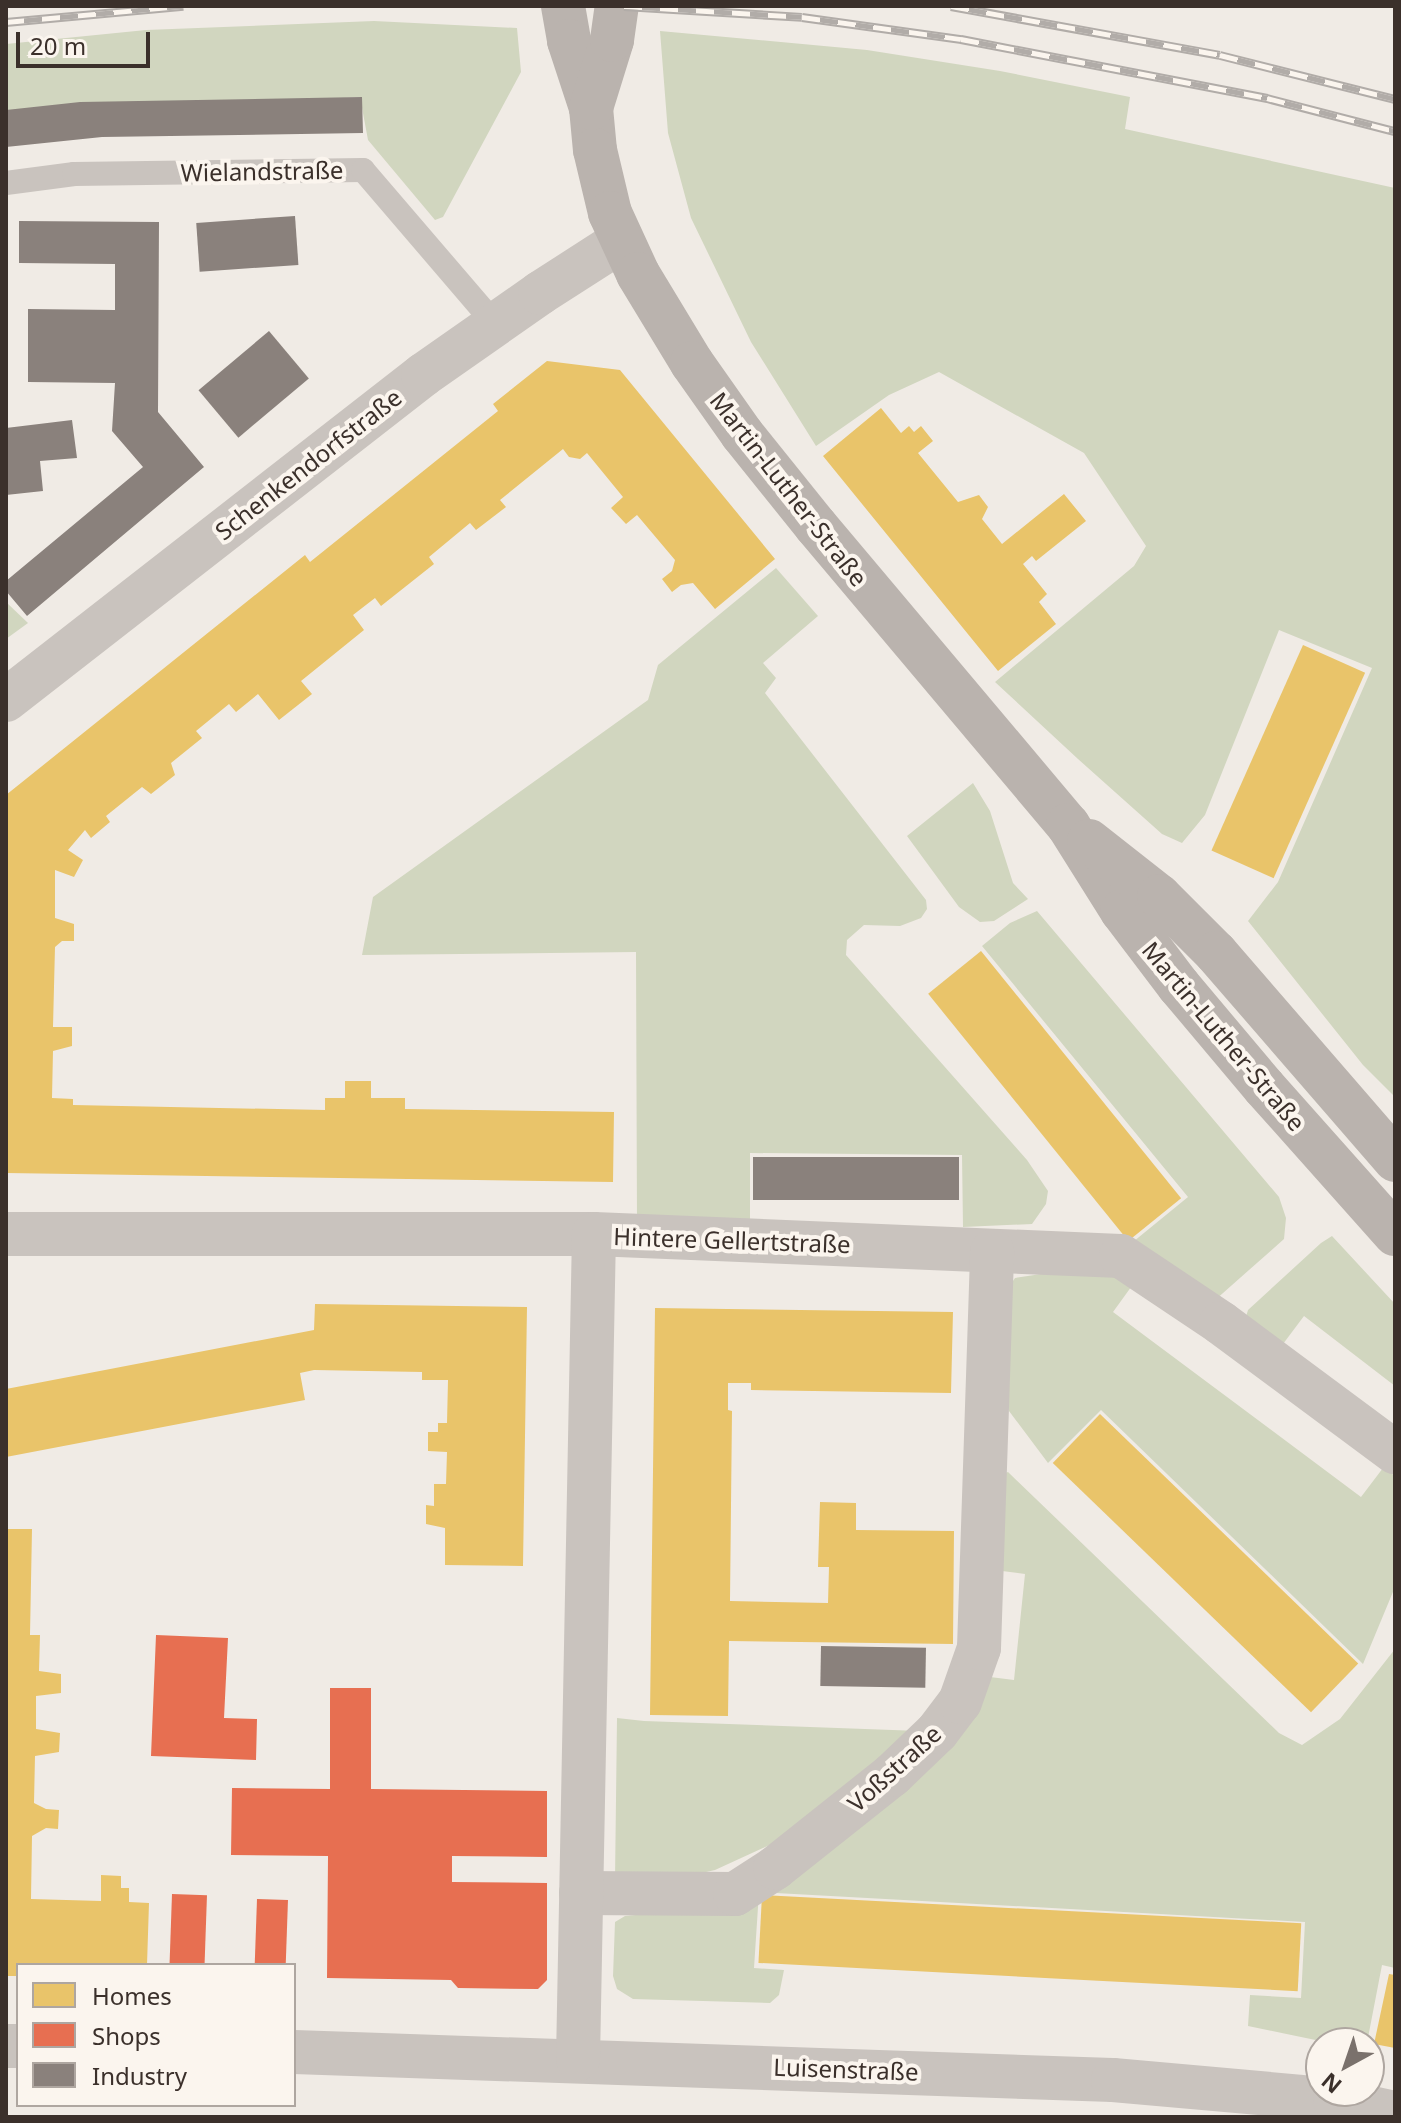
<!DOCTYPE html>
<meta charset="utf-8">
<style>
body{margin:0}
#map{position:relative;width:1401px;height:2123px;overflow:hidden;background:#f0ebe5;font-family:"Noto Sans",sans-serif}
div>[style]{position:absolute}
.green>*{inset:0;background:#d1d6bf}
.homes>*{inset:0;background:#e9c46a;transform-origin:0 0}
.shops>*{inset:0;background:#e76f51;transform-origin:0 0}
.industry>*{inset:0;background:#8a817c;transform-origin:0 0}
.service>*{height:24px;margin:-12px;padding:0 12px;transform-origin:12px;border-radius:12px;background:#c9c3be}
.minor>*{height:44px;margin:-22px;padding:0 22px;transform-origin:22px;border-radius:22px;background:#c9c3be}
.tertiary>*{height:44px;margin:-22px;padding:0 22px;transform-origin:22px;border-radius:22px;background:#c9c3be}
.secondary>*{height:44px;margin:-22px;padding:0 22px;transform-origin:22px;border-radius:22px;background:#bab3ae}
.rail>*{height:9px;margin-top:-4.5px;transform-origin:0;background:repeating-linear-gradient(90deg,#fbf5ee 0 18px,#b1aca8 0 36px);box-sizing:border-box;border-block:2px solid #b1aca8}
span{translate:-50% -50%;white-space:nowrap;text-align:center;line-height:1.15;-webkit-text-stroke:8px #fbf5ee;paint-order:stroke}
.street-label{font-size:24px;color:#3b302b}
.frame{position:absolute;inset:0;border:8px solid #3b302b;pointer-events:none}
.legend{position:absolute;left:16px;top:1963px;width:280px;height:144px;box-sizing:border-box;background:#fbf5ee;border:2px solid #aea6a0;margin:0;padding:10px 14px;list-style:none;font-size:24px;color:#3b302b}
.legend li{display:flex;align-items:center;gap:16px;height:40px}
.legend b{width:40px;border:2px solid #aea6a0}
.north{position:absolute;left:1305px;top:2027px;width:80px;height:80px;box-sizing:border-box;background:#fbf5ee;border:2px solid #aea6a0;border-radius:50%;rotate:220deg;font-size:22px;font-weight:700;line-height:32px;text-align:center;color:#3b302b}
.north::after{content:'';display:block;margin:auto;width:28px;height:36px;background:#7a716c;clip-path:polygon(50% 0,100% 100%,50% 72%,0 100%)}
.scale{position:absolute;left:16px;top:32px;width:134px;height:36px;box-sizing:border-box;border:4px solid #3b302b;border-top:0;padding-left:10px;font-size:24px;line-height:28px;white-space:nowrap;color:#3b302b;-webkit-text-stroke:6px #fbf5ee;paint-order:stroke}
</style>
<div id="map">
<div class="green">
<div style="clip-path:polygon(374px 21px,517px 28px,521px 72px,443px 217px,435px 220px,368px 140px,360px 97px,6px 118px,6px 44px,146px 30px)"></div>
<div style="clip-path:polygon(660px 31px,867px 50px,1000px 71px,1130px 97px,1125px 129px,1395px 188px,1395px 1097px,1363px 1065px,1248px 921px,1278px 882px,1372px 668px,1279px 630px,1205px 815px,1182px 843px,1162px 834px,1078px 759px,995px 682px,1134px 566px,1146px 546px,1084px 453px,939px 372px,889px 395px,816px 446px,751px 342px,691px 218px,668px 133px)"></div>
<div style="clip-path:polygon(776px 568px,818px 616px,763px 663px,776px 678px,765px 693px,926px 900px,927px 909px,921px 918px,900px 926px,864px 925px,847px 940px,846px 955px,1027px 1160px,1048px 1191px,1046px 1204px,1032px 1224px,963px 1227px,962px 1155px,750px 1153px,750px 1226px,637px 1225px,636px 952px,362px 955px,373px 897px,648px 700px,658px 665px)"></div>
<div style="clip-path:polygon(6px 602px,28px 623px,6px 639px)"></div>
<div style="clip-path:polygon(973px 783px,990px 811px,1013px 883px,1028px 899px,994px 921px,980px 922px,959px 907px,907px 836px)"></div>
<div style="clip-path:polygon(1037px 911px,1279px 1197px,1286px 1218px,1284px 1239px,1214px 1301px,1128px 1246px,1188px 1197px,982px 946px,1010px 923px)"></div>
<div style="clip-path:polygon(1332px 1236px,1395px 1304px,1395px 1386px,1304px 1316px,1283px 1344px,1245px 1320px,1248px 1310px,1321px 1243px)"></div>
<div style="clip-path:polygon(1041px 1274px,1113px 1276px,1134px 1283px,1113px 1312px,1361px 1497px,1383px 1468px,1395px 1476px,1395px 1587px,1363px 1664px,1101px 1410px,1048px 1463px,1009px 1411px,1005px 1392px,1007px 1290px,1015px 1278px)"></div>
<div style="clip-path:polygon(1008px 1472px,1279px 1733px,1302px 1745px,1340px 1719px,1395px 1649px,1395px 1968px,1382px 1965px,1367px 2043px,1330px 2043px,1248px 2026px,1250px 1995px,1301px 1998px,1305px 1922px,759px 1892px,754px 1968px,784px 1970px,779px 1995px,770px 2003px,633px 1999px,617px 1989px,613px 1976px,615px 1922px,625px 1916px,729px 1906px,982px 1676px,1014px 1680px,1025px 1574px,994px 1570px,1003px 1474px)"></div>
<div style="clip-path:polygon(617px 1718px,644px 1721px,920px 1731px,776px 1842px,715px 1870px,666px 1881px,615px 1880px)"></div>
</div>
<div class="homes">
<div style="clip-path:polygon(547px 361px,620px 370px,775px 559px,715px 609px,693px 583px,681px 585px,672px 592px,662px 579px,672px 571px,675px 560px,637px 515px,626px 524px,611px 508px,623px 497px,587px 453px,580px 459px,569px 457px,563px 449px,500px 500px,506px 507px,476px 530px,470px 523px,429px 557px,434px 564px,381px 606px,375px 598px,353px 615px,364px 630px,301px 681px,312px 694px,279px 720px,258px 694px,236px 712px,229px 704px,196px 731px,202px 738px,171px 763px,175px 775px,151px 794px,142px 787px,106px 816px,110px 822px,91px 838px,85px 830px,68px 850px,83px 860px,74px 877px,55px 870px,55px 918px,74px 924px,74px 941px,62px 941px,55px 947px,53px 1027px,72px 1027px,72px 1046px,53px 1051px,52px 1098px,73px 1099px,73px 1105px,325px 1110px,325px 1098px,345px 1098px,345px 1081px,371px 1081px,371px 1098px,405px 1098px,405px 1109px,614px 1112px,613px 1182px,6px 1173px,6px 795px,305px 555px,310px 562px,498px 411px,493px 404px)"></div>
<div style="clip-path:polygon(881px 408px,901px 433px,909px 426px,914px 432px,921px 426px,933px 441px,918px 453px,958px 502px,979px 495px,988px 507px,982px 519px,1002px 544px,1064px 494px,1086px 521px,1036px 561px,1032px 556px,1023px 564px,1047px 594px,1039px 602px,1056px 624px,998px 671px,823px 456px)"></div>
<div style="left:1303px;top:645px;width:68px;height:225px;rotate:24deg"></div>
<div style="left:981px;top:951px;width:318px;height:68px;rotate:51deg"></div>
<div style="clip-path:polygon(315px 1304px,527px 1307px,523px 1566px,445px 1565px,445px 1528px,426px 1524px,426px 1505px,434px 1506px,434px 1484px,446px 1484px,447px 1452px,428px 1451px,428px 1432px,438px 1432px,438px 1423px,447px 1423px,448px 1380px,422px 1380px,422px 1372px,314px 1370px,300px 1373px,305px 1400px,6px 1457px,6px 1389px,314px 1330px)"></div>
<div style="clip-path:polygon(655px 1308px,953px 1312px,951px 1393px,751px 1390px,751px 1383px,728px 1383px,728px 1410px,732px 1411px,730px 1601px,828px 1603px,829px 1567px,818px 1567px,820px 1502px,856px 1503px,856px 1530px,954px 1531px,953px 1644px,729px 1641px,728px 1716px,650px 1715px)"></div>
<div style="left:1100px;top:1414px;width:359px;height:68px;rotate:44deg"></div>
<div style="clip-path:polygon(6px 1529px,32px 1529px,30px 1635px,40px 1635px,39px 1671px,61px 1674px,61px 1693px,36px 1696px,36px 1729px,60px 1733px,59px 1752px,35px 1756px,34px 1803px,46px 1809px,59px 1810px,58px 1829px,46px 1828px,32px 1836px,31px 1899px,101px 1901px,101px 1875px,121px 1876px,121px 1888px,129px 1888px,129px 1902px,149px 1903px,147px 1965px,18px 1965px,18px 1976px,6px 1976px)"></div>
<div style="left:762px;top:1895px;width:540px;height:68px;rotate:3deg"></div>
<div style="clip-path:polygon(1389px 1974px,1395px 1975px,1395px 2048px,1374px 2044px)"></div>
</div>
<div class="shops">
<div style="clip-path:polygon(156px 1635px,228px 1638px,224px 1718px,257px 1719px,256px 1760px,151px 1756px)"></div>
<div style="clip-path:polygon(330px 1688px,371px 1688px,371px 1789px,547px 1791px,547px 1857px,452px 1856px,452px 1882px,547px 1883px,547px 1980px,538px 1989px,458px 1988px,451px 1980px,327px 1978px,328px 1856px,231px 1855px,232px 1788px,330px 1789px)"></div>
<div style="left:172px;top:1894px;width:35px;height:71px;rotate:2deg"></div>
<div style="left:257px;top:1899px;width:31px;height:66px;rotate:2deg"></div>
</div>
<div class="industry">
<div style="clip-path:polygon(362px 97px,363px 133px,102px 137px,6px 147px,6px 110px,80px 102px)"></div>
<div style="left:295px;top:216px;width:49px;height:99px;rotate:86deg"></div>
<div style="clip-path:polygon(19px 221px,159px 222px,158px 412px,204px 467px,27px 616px,6px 591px,6px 581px,143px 467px,112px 431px,115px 383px,28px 382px,28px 309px,115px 310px,115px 264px,19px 263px)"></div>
<div style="left:269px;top:331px;width:62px;height:92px;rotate:50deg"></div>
<div style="clip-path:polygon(72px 420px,77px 458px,40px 461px,43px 491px,6px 495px,6px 428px)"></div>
<div style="left:753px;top:1157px;width:206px;height:43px"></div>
<div style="left:821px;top:1646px;width:105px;height:40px;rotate:1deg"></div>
</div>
<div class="service">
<div style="left:6px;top:183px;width:69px;rotate:-7.5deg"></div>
<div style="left:74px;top:174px;width:289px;rotate:-0.8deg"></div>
<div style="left:363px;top:170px;width:203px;rotate:49.4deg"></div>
</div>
<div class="minor">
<div style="left:6px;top:1234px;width:588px"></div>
<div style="left:594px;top:1234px;width:527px;rotate:2.39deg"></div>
<div style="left:1121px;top:1256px;width:120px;rotate:33.8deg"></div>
<div style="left:1221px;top:1323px;width:217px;rotate:36.6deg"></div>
<div style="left:581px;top:1893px;width:154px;rotate:0.4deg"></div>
<div style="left:735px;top:1894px;width:48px;rotate:-33deg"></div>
<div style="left:775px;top:1868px;width:149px;rotate:-38.5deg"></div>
<div style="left:892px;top:1775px;width:62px;rotate:-43.7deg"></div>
<div style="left:937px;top:1732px;width:38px;rotate:-53deg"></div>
<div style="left:960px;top:1702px;width:57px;rotate:-70.6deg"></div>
<div style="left:979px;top:1648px;width:397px;rotate:-88.1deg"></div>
<div style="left:6px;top:2046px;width:12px"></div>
<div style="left:294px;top:2052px;width:819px;rotate:1.96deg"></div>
<div style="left:1113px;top:2080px;width:223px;rotate:5.1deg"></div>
<div style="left:1335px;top:2100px;width:61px;rotate:12.2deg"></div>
<div style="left:578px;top:2059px;width:825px;rotate:-88.89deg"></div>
</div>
<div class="tertiary">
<div style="left:6px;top:700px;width:529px;rotate:-37.93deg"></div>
<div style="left:423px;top:375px;width:143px;rotate:-35deg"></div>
<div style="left:540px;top:293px;width:96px;rotate:-32.7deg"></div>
</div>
<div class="secondary">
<div style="left:563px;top:6px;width:36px;rotate:80deg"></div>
<div style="left:569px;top:41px;width:71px;rotate:71.8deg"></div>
<div style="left:591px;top:108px;width:42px;rotate:84.6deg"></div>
<div style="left:595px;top:150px;width:65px;rotate:76.6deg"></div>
<div style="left:610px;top:213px;width:67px;rotate:65.3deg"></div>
<div style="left:638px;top:274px;width:104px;rotate:58.8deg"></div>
<div style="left:692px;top:363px;width:87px;rotate:54.8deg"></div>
<div style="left:742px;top:434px;width:118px;rotate:51.2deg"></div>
<div style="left:816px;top:526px;width:391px;rotate:49.9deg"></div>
<div style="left:1068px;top:825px;width:102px;rotate:57.9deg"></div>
<div style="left:1122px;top:911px;width:94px;rotate:52.8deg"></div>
<div style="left:1179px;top:986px;width:132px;rotate:49.9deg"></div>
<div style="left:1264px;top:1087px;width:197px;rotate:48.3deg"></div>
<div style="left:591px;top:108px;width:71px;rotate:-72.8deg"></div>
<div style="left:612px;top:40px;width:34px;rotate:-82deg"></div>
<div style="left:1089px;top:841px;width:89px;rotate:38.2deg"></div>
<div style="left:1159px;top:896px;width:81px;rotate:45deg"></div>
<div style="left:1216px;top:953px;width:274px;rotate:49.1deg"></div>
</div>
<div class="rail">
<div style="left:624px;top:6px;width:178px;rotate:3.5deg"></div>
<div style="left:802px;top:17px;width:161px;rotate:7.9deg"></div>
<div style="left:961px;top:39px;width:312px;rotate:10.9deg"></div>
<div style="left:1267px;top:98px;width:132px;rotate:14.5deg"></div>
<div style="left:951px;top:6px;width:273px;rotate:10.3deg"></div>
<div style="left:1220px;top:55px;width:180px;rotate:14.1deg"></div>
<div style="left:6px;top:22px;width:178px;rotate:-5.2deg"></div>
</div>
<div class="street-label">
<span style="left:262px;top:171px;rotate:-1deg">Wielandstraße</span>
<span style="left:308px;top:464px;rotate:-38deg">Schenkendorfstraße</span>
<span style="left:789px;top:489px;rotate:52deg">Martin-Luther-Straße</span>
<span style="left:1224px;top:1036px;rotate:50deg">Martin-Luther-Straße</span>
<span style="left:732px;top:1240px;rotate:2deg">Hintere Gellertstraße</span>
<span style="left:894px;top:1768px;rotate:-42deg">Voßstraße</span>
<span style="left:846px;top:2069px;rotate:2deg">Luisenstraße</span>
</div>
<div class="frame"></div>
<ul class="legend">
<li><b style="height:22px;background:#e9c46a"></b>Homes</li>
<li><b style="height:22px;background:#e76f51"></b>Shops</li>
<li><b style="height:22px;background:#8a817c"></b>Industry</li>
</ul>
<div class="north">N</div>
<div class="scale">20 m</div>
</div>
